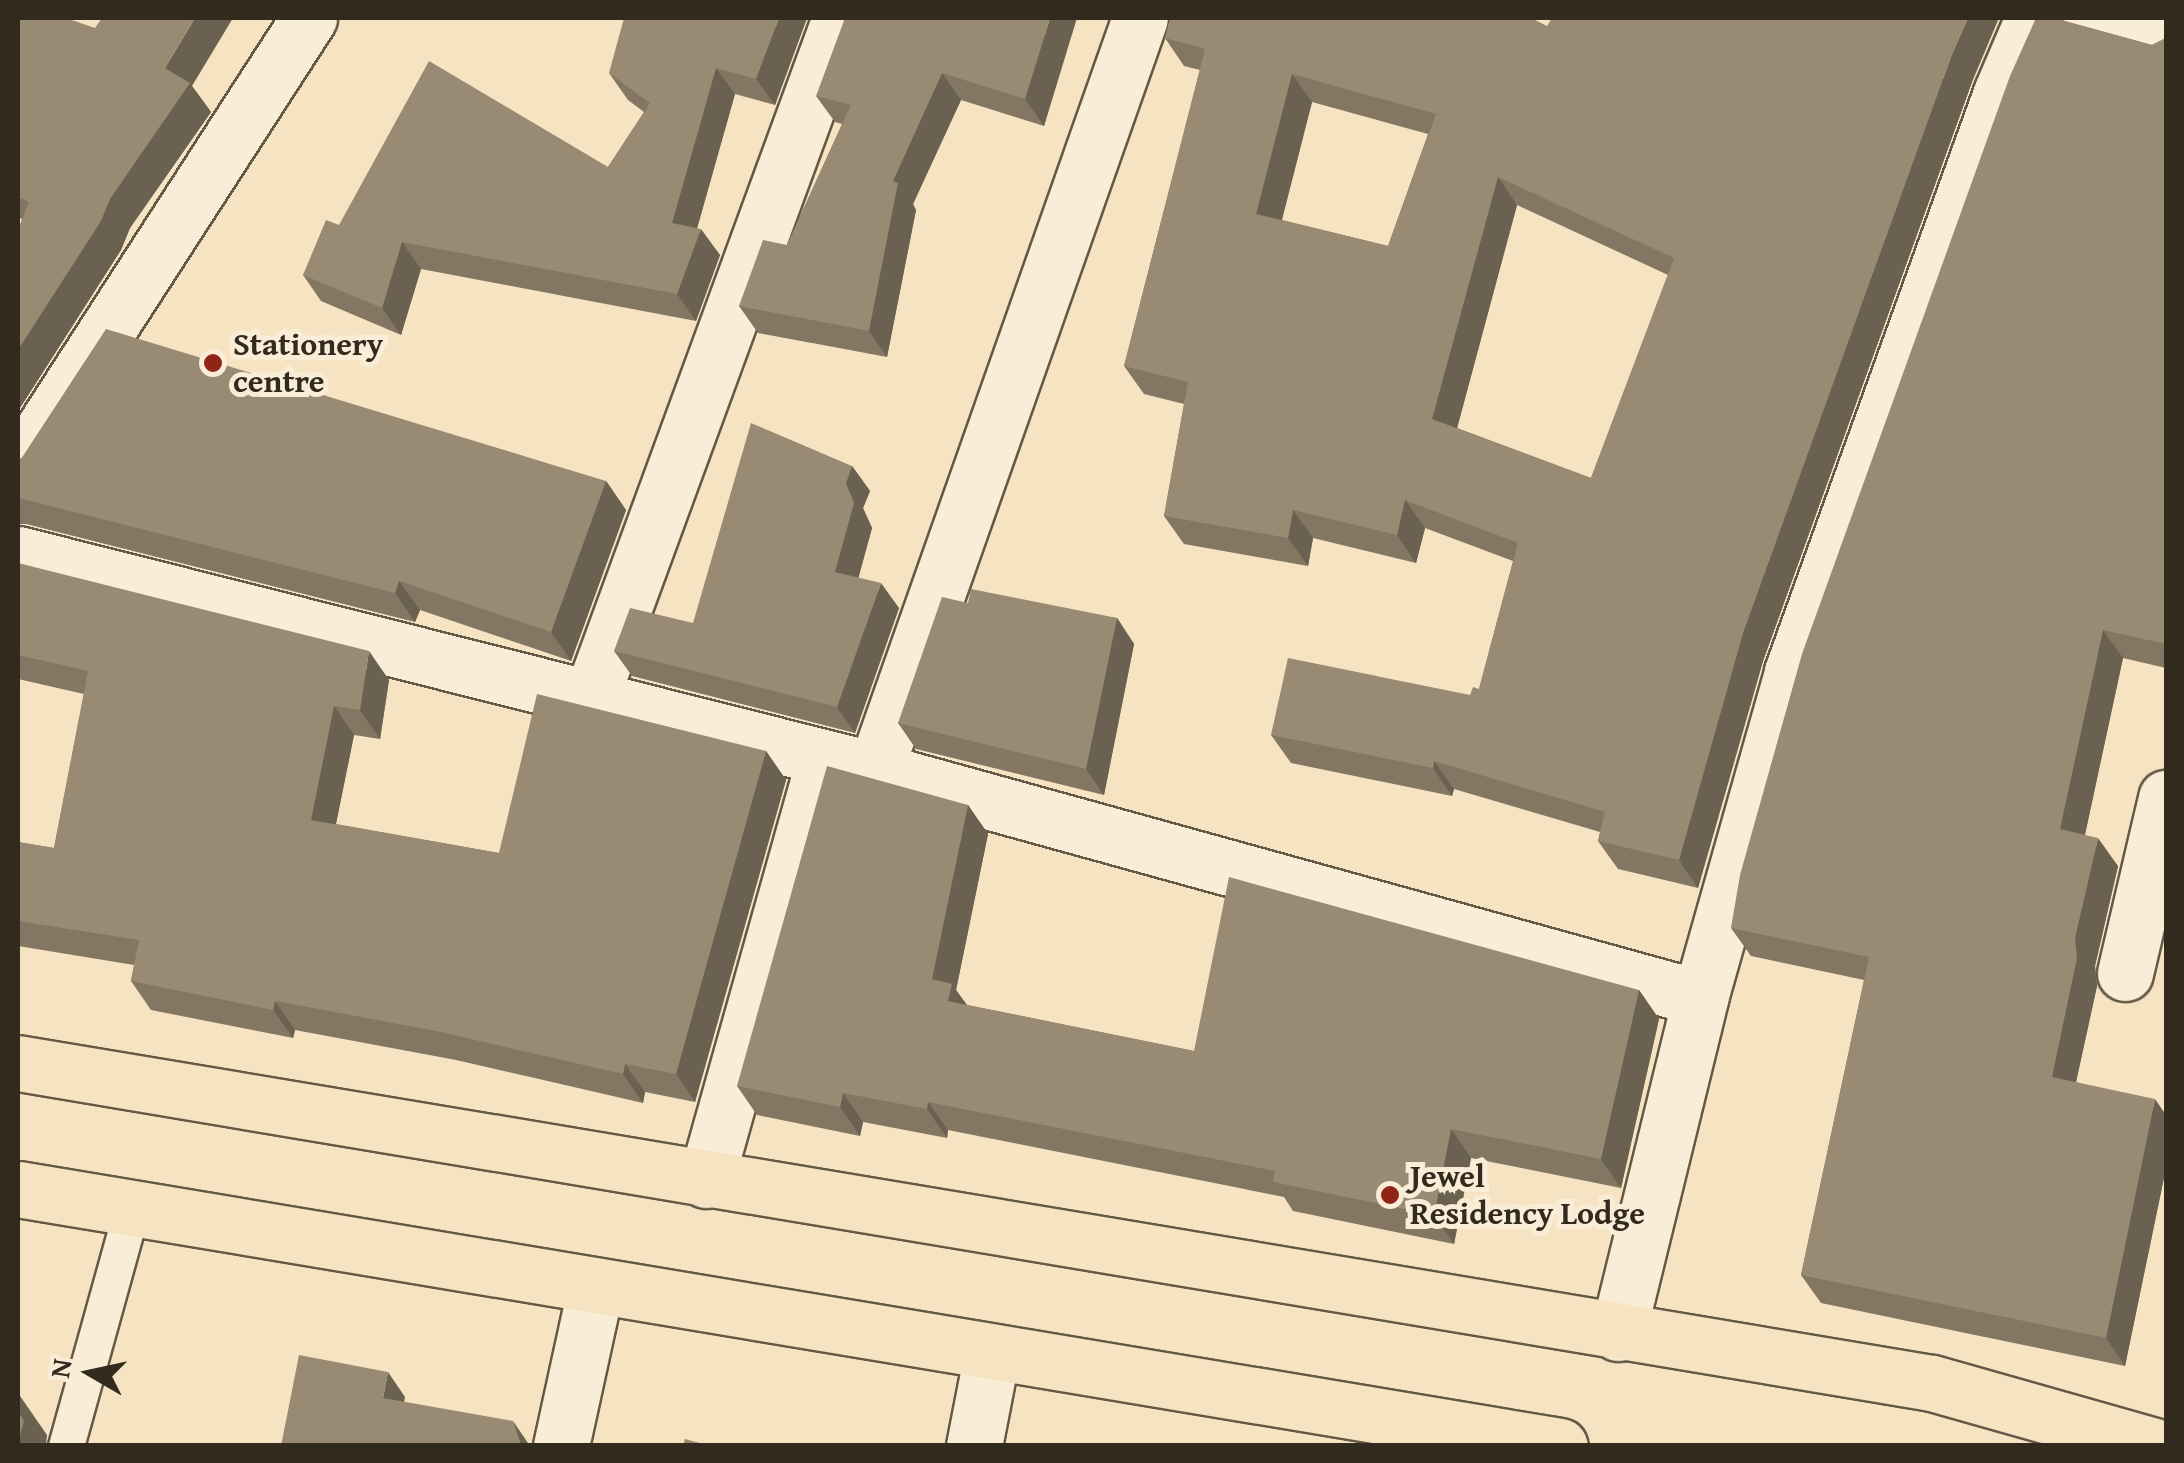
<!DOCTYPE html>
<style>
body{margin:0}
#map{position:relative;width:2184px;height:1463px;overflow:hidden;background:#f6e3c2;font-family:"Gentium Book Plus",serif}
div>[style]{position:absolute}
.roads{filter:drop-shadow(2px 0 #645847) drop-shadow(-2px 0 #645847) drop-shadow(0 2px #645847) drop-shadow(0 -2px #645847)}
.service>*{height:35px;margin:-17.5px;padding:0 17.5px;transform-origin:17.5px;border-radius:17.5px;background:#f9edd7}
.minor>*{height:55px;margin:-27.5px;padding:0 27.5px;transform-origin:27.5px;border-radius:27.5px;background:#f9edd7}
.tertiary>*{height:55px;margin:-27.5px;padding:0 27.5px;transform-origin:27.5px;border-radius:27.5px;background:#f9edd7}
.trunk>*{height:55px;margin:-27.5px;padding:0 27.5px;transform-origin:27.5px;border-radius:27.5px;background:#f6e3c2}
.wall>*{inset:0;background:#837763}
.shaded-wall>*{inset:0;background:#6a6150}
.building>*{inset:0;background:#988a73}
.dots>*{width:28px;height:28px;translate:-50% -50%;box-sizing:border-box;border:5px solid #f9edd7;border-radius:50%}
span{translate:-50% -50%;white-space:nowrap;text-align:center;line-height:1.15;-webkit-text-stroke:10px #f9edd7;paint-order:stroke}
.poi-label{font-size:32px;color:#332a1e;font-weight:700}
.left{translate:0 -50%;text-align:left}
.frame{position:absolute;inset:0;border:20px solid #332a1e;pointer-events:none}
.north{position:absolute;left:40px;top:1323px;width:100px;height:100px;-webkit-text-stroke:8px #f9edd7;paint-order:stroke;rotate:279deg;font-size:28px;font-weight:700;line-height:40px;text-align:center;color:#332a1e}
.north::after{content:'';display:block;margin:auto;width:35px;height:45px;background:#332a1e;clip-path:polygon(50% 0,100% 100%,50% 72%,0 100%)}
</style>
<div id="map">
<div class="roads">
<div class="service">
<div style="left:66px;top:1446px;width:247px;rotate:-74.5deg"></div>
</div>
<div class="minor">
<div style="left:2090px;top:18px;width:80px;rotate:17.5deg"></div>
<div style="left:18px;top:554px;width:884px;rotate:14.15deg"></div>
<div style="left:875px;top:770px;width:856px;rotate:15.45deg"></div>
<div style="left:590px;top:700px;width:726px;rotate:-69.87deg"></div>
<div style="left:875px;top:770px;width:797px;rotate:-70.59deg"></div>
<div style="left:2125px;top:973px;width:180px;rotate:-76.8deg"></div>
<div style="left:706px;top:1180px;width:438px;rotate:-74.3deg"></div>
<div style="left:1618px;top:1333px;width:345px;rotate:-76.2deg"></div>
<div style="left:1700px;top:998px;width:339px;rotate:-74.2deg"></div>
<div style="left:1792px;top:672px;width:616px;rotate:-70.15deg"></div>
<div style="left:2001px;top:93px;width:82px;rotate:-66.9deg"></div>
<div style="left:561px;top:1446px;width:164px;rotate:-77.7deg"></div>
<div style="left:974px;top:1446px;width:95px;rotate:-79deg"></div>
</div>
<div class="tertiary">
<div style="left:18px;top:468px;width:536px;rotate:-57.11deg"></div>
</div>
<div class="trunk">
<div style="left:18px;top:1063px;width:1941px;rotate:9.49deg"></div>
<div style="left:1932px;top:1383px;width:231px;rotate:15.8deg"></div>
<div style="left:18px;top:1189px;width:1563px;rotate:9.46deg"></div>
</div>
</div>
<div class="wall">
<div style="clip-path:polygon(18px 18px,192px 86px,211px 112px,130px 228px,121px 250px,18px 411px,18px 231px,22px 219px,18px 217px)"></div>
<div style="clip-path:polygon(807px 18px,775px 105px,735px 94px,697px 228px,720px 255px,696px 321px,421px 269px,401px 335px,321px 301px,303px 275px,339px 225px,608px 167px,644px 112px,628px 100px,609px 73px)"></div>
<div style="clip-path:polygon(2061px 20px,2152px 45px,2166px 38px,2166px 668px,2123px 658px,2085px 835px,2118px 866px,2095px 966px,2097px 986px,2076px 1082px,2166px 1115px,2166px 1168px,2125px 1366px,1821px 1303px,1801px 1275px,1864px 980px,1751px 956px,1731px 928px)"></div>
<div style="clip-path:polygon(evenodd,1547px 26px,1972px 82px,1763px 661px,1698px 888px,1618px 869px,1598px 841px,1600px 832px,1454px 789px,1452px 796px,1291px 763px,1271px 735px,1470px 695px,1479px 689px,1513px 561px,1425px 528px,1416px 563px,1313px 538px,1308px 566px,1184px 544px,1164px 516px,1184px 404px,1144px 394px,1124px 366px,1200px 70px,1184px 66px,1165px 38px,1547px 26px,1312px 102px,1428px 134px,1388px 246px,1282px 220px,1312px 102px,1547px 26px,1517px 205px,1668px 275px,1591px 478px,1457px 428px,1517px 205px)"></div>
<div style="clip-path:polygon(1073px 28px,1044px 126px,961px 100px,913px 204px,916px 210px,887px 357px,758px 333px,739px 306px,787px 245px,842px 124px,835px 122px,816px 96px)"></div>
<div style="clip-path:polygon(18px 461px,606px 481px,626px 510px,571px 661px,420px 610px,415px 622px,26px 524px,18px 524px)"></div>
<div style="clip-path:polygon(852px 466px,870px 491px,863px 508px,872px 528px,858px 578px,899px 608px,855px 733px,632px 676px,614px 651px,693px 623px)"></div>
<div style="clip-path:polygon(18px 563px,389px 680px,380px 739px,354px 735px,336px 824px,499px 853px,766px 751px,786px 780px,695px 1102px,645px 1092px,643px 1103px,456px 1060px,295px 1030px,293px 1038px,151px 1010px,131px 981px,134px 965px,18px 946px,18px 842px,54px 848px,84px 694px,18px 679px)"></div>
<div style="clip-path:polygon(968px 603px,1117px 618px,1134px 644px,1104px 795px,916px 749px,898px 723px)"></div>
<div style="clip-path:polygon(968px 805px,988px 834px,956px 990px,967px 1005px,1194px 1051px,1639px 990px,1659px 1019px,1621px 1188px,1471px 1158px,1454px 1244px,1293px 1211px,1284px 1197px,948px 1130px,947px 1138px,863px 1122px,860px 1136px,757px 1115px,737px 1086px)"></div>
</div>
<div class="shaded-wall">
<div style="clip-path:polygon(195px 18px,233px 18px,192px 86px,211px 112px,130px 228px,121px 250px,18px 411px,18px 350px,165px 68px)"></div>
<div style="clip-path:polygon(779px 18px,807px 18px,775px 105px,756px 79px)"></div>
<div style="clip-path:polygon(1050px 18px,1077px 18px,1044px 126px,1025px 99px)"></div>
<div style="clip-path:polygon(1968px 18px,1999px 18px,1972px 82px,1763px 661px,1698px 888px,1679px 860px,1743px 633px,1952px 54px)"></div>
<div style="clip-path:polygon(716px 68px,735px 94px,691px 250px,672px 223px)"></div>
<div style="clip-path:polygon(942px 73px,961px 100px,913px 204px,916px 210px,887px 357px,869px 331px,893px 181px)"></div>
<div style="clip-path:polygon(1292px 74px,1312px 102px,1276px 242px,1256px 214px)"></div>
<div style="clip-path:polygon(1498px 177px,1517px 205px,1452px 447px,1432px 419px)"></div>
<div style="clip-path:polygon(701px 229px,720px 255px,696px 321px,677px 294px)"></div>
<div style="clip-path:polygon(402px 242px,421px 269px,401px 335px,382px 308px)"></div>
<div style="clip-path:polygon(852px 466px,870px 491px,863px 508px,872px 528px,853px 598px,835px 572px,846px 483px)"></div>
<div style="clip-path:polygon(606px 481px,626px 510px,571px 661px,551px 632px)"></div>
<div style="clip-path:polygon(1405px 500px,1425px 528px,1416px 563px,1397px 535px)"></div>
<div style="clip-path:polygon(1293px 510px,1313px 538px,1308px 566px,1288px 538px)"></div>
<div style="clip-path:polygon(399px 581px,420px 610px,415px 622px,395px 593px)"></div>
<div style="clip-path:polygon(881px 583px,899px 608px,855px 733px,837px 707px)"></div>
<div style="clip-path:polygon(1117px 618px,1134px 644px,1104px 795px,1086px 769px)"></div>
<div style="clip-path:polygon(2103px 630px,2123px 658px,2080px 857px,2060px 829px)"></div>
<div style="clip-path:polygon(369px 651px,389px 680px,380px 739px,360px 710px)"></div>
<div style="clip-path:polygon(334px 706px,354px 735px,331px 848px,311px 820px)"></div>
<div style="clip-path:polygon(766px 751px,786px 780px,695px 1102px,676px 1074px)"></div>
<div style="clip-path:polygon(1434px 761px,1454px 789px,1452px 796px,1433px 768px)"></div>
<div style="clip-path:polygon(968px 805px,988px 834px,956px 990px,972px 1012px,969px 1030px,932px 979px)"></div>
<div style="clip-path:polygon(2098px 838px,2118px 866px,2095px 966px,2097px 986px,2071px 1105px,2052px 1077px,2075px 938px)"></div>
<div style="clip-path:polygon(1639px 990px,1659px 1019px,1621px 1188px,1601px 1159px)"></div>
<div style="clip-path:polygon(275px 1001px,295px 1030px,293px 1038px,273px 1010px)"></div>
<div style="clip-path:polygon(625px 1064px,645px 1092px,643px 1103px,623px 1074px)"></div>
<div style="clip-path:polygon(843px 1093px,863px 1122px,860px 1136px,840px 1107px)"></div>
<div style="clip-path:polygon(2155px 1099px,2166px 1115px,2166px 1168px,2125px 1366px,2106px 1338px)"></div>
<div style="clip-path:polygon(928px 1102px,948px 1130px,947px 1138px,927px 1109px)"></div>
<div style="clip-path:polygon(1451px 1129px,1471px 1158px,1454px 1244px,1434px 1215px)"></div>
<div style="clip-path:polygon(388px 1372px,405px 1397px,400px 1424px,383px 1398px)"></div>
<div style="clip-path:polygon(18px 1393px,47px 1435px,46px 1446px,18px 1446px)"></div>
<div style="clip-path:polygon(513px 1421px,530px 1446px,520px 1446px)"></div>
</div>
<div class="building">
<div style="clip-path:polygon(18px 18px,66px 18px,95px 28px,102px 18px,195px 18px,165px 68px,190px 83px,110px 199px,101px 221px,18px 350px,18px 231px,29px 202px,18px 197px)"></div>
<div style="clip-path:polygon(624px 18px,779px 18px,756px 79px,716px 68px,672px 223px,701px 229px,677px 294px,402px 242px,382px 308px,303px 275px,326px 220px,339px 225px,429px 61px,608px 167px,650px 103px,609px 73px)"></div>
<div style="clip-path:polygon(845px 18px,1050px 18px,1025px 99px,942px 73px,893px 181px,898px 183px,869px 331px,739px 306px,763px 240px,787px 245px,851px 105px,816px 96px)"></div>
<div style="clip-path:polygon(evenodd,1170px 18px,1531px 18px,1547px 26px,1552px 18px,1968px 18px,1952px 54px,1743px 633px,1679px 860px,1598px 841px,1605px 812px,1434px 761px,1433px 768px,1271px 735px,1288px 658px,1470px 695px,1473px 687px,1479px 689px,1518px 543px,1405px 500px,1397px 535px,1293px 510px,1288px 538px,1164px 516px,1188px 382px,1124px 366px,1205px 49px,1165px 38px,1170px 18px,1292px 74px,1436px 114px,1388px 246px,1256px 214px,1292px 74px,1170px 18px,1498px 177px,1674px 258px,1591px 478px,1432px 419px,1498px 177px)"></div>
<div style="clip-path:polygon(2036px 18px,2059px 18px,2061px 20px,2152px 45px,2166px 38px,2166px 644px,2103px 630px,2060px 829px,2098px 838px,2075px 938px,2077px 958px,2052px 1077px,2155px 1099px,2106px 1338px,1801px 1275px,1869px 957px,1731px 928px,1740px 875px,1802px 654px,2010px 76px)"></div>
<div style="clip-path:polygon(106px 329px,606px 481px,551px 632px,399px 581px,395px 593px,18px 498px,18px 461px,23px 456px)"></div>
<div style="clip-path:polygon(751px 423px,852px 466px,846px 483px,854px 503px,835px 572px,881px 583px,837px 707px,614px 651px,630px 608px,693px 623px)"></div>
<div style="clip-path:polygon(18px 563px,369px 651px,360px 710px,334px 706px,311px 820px,499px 853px,537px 694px,766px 751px,676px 1074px,625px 1064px,623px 1074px,436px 1031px,275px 1001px,273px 1010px,131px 981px,139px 940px,18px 921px,18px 842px,54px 848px,88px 671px,18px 655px)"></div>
<div style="clip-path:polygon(971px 589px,1117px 618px,1086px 769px,898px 723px,942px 597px,968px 603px)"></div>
<div style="clip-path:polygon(827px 766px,968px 805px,932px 979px,952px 984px,948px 1001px,1194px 1051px,1229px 877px,1639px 990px,1601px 1159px,1451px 1129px,1434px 1215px,1273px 1182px,1275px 1171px,928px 1102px,927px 1109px,843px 1093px,840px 1107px,737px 1086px)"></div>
<div style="clip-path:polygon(299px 1355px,388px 1372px,383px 1398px,513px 1421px,520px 1441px,520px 1446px,281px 1446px)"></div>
<div style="clip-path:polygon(18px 1411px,24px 1421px,18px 1442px)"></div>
<div style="clip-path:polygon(685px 1439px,711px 1446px,683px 1446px)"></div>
</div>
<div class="dots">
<div style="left:213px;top:363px;background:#8f2418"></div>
<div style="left:1390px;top:1195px;background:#8f2418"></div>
</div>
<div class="poi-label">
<span class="left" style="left:233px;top:363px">Stationery<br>centre</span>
<span class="left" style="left:1410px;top:1195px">Jewel<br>Residency Lodge</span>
</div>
<div class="frame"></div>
<div class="north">N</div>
</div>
